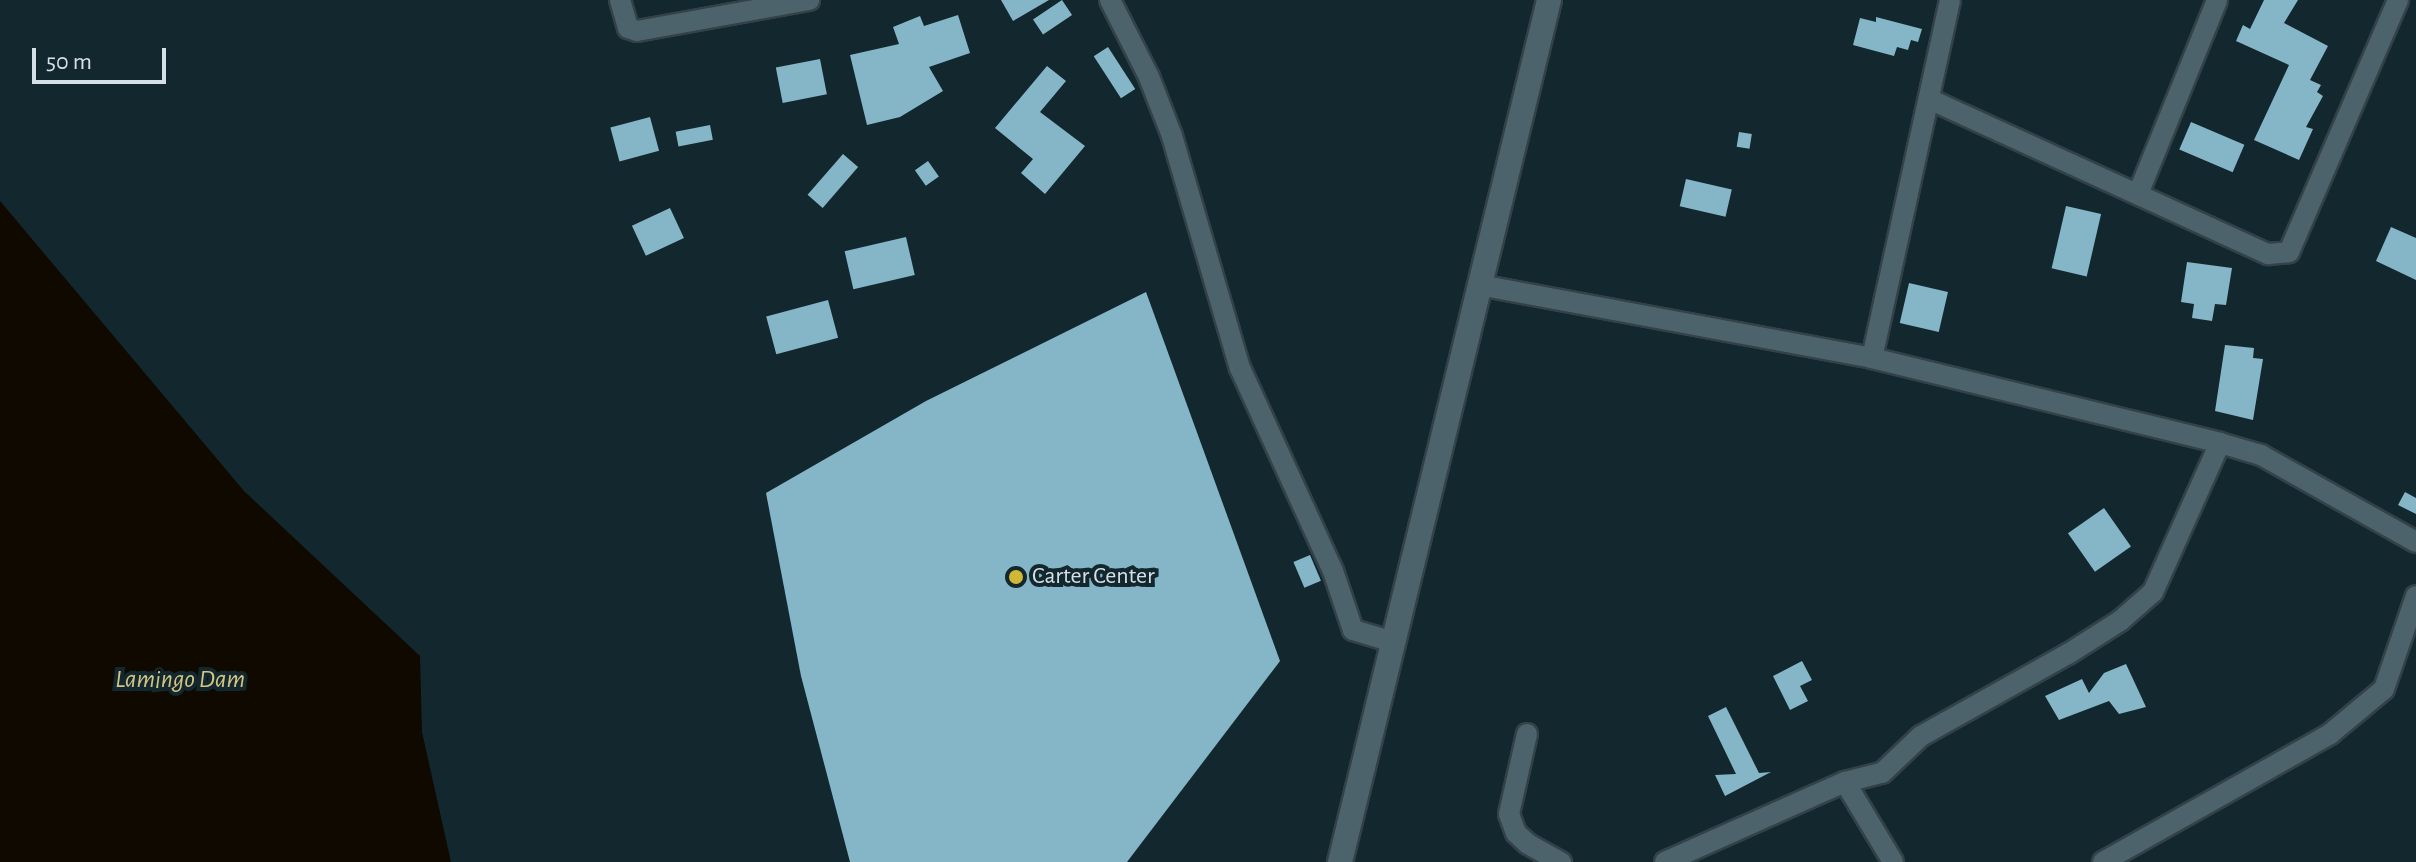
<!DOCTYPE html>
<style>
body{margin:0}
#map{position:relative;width:2416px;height:862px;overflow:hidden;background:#13272e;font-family:"Alegreya Sans",sans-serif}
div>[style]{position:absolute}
.water>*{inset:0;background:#0f0900}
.building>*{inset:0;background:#85b6c8;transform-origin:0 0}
.roads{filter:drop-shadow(2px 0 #334248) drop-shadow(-2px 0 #334248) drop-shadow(0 2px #334248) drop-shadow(0 -2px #334248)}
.street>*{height:20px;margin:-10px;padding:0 10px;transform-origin:10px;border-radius:10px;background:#4d636b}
.secondary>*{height:24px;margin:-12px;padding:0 12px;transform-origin:12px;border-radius:12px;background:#4d636b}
.dots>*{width:22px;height:22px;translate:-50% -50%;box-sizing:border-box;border:4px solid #13272e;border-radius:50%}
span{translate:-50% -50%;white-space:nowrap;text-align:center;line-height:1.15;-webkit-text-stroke:8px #13272e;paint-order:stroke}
.poi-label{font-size:24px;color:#d4e0e5}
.left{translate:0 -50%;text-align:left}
.water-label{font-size:26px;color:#d4c582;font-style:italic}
.scale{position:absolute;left:32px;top:48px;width:134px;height:36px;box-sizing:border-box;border:4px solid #d4e0e5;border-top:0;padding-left:10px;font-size:24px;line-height:28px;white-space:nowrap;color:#d4e0e5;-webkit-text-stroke:6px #13272e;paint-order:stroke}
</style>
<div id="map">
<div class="water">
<div style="clip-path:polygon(0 201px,244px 491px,420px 656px,422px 732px,451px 862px,0 862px)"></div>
</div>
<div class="building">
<div style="clip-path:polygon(1001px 0,1049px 0,1013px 21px)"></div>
<div style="left:1062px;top:0;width:18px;height:35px;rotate:56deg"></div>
<div style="clip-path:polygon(2264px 0,2298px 0,2284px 23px,2328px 46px,2310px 80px,2321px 85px,2317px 92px,2323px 96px,2306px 127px,2313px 129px,2299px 160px,2254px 140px,2289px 65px,2236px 41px,2243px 25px,2250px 29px)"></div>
<div style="clip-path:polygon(958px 15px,970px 53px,929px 67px,943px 91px,900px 117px,867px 125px,850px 55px,899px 44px,893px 27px,920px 16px,924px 26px)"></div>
<div style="clip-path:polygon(1876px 17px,1922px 29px,1918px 42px,1911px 40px,1908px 50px,1897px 47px,1894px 56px,1853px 45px,1860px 18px,1876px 22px)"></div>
<div style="left:1108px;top:47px;width:50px;height:17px;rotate:57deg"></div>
<div style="left:820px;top:59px;width:36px;height:45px;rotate:79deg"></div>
<div style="clip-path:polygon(1047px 66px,1066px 81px,1040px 112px,1085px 146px,1045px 194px,1021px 173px,1033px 159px,995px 128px)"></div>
<div style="left:650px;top:117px;width:35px;height:41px;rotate:75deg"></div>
<div style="left:2191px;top:122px;width:58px;height:30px;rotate:23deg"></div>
<div style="left:710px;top:125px;width:15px;height:35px;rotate:79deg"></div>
<div style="left:1739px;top:132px;width:13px;height:15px;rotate:9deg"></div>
<div style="left:843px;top:154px;width:20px;height:54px;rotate:41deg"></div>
<div style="left:928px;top:161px;width:19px;height:16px;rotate:55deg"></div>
<div style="left:1686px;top:179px;width:47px;height:28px;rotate:13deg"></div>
<div style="left:2066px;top:206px;width:36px;height:64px;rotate:13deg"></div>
<div style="left:670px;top:208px;width:33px;height:42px;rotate:65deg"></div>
<div style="clip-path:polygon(2391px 227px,2416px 238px,2416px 280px,2376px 261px)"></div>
<div style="left:906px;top:237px;width:39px;height:63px;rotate:77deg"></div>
<div style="clip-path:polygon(2187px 262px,2232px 268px,2226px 305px,2215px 304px,2212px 321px,2192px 318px,2194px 304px,2181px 302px)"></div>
<div style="left:1909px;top:283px;width:40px;height:41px;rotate:13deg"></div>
<div style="clip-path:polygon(1146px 292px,1280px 661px,1127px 862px,850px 862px,801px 676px,766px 493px,926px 401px)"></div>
<div style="left:828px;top:300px;width:39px;height:64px;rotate:75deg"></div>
<div style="clip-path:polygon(2225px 345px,2254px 348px,2253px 358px,2263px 359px,2253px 420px,2215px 411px)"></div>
<div style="clip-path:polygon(2405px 492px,2416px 498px,2416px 514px,2398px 505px)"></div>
<div style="left:2104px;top:508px;width:47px;height:44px;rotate:55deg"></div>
<div style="left:1310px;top:555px;width:28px;height:18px;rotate:67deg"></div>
<div style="clip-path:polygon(1802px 661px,1812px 680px,1800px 686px,1808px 701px,1790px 710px,1773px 676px)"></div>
<div style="clip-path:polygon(2126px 664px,2146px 707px,2119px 714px,2109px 701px,2059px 720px,2045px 696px,2082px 679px,2089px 693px,2104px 673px)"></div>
<div style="clip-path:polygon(1726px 707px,1759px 773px,1771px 772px,1725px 796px,1715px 775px,1736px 774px,1708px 716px)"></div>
</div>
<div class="roads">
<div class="street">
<div style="left:620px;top:0;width:29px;rotate:74deg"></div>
<div style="left:628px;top:28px;width:9px;rotate:18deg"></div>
<div style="left:637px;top:31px;width:175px;rotate:-10.2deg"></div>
<div style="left:1110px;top:0;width:86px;rotate:63.1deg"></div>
<div style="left:1149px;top:77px;width:63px;rotate:68.7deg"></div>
<div style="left:1172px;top:136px;width:242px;rotate:73.7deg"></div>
<div style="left:1240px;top:368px;width:223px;rotate:65.4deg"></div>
<div style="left:1333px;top:571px;width:62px;rotate:71.3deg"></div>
<div style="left:1353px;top:630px;width:42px;rotate:16.7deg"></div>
<div style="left:1929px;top:99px;width:373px;rotate:24.6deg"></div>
<div style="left:2268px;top:254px;width:21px;rotate:-5deg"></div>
<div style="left:2289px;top:252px;width:275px;rotate:-66.6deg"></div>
<div style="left:2138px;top:194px;width:209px;rotate:-67.8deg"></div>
<div style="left:1479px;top:285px;width:400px;rotate:10.5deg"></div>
<div style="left:1872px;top:358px;width:358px;rotate:13.7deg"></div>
<div style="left:2220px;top:443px;width:43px;rotate:16.3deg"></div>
<div style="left:2261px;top:455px;width:178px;rotate:29.3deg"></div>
<div style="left:1872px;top:358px;width:366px;rotate:-77.7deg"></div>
<div style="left:1527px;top:734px;width:82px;rotate:102.7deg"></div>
<div style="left:1509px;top:814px;width:20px;rotate:70deg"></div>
<div style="left:1516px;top:833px;width:16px;rotate:43deg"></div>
<div style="left:1528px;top:844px;width:38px;rotate:29deg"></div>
<div style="left:1845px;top:782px;width:93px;rotate:59deg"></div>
<div style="left:1665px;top:862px;width:197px;rotate:-24deg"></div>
<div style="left:1845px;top:782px;width:38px;rotate:-14deg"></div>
<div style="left:1882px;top:773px;width:54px;rotate:-43.5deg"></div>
<div style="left:1921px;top:736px;width:168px;rotate:-29.2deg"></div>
<div style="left:2068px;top:654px;width:62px;rotate:-32.4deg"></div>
<div style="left:2120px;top:621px;width:44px;rotate:-41.3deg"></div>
<div style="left:2153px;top:592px;width:163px;rotate:-65.8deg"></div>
<div style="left:2103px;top:862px;width:261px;rotate:-29.4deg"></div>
<div style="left:2330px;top:734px;width:70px;rotate:-39.8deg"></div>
<div style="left:2384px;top:689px;width:98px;rotate:-71deg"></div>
</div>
<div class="secondary">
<div style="left:1340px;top:862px;width:887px;rotate:-76.37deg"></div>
</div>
</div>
<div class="dots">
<div style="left:1016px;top:577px;background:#d1b736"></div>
</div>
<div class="poi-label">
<span class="left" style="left:1032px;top:577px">Carter Center</span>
</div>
<div class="water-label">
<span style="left:180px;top:680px">Lamingo Dam</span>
</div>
<div class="scale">50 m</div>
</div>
